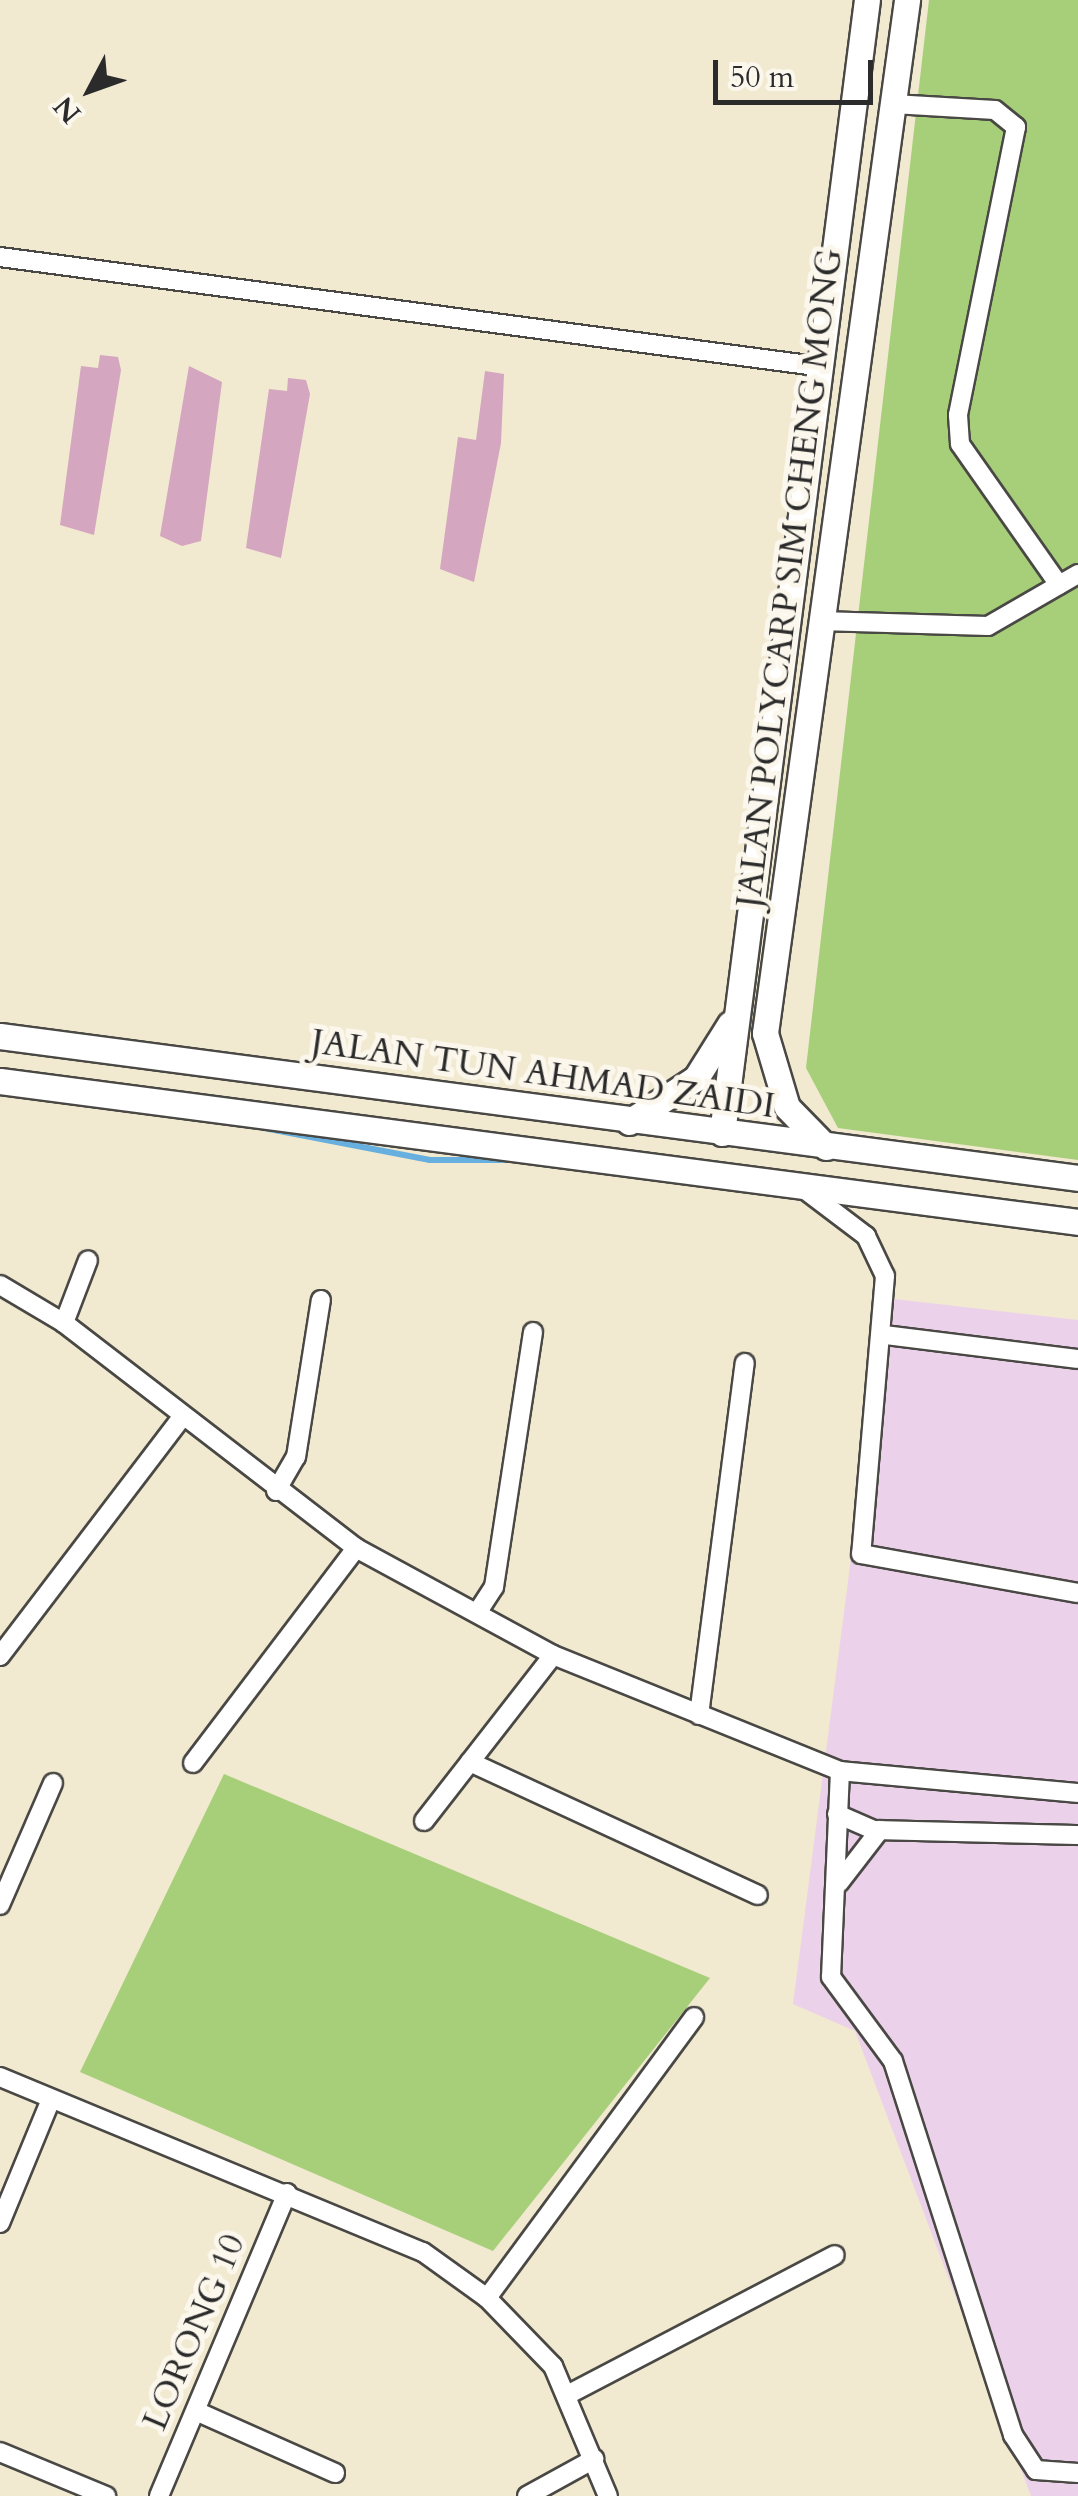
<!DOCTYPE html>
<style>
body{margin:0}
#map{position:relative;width:1078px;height:2496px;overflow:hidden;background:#f1e9d0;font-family:Cardo,serif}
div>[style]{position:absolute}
.built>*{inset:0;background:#ecd1ea}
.green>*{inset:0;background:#a7cf7a}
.stream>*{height:6px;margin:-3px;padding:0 3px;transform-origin:3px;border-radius:3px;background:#66afde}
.building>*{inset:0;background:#d4a6bf}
.roads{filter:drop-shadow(2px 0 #494844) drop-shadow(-2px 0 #494844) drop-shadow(0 2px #494844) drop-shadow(0 -2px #494844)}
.street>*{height:18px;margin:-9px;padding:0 9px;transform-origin:9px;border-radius:9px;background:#fff}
.secondary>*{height:25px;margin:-12.5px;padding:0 12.5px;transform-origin:12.5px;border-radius:12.5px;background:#fff}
span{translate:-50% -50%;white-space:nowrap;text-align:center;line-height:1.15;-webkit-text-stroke:10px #fbf7ec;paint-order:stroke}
.street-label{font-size:35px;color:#2b2b2b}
.north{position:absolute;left:40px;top:40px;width:100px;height:100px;-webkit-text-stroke:8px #fbf7ec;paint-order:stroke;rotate:229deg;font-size:28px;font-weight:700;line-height:40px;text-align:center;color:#2b2b2b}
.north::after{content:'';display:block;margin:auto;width:35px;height:45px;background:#2b2b2b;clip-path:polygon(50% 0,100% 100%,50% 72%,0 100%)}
.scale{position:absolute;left:713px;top:60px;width:160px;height:45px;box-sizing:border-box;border:5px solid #2b2b2b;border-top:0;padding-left:12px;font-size:30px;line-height:35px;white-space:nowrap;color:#2b2b2b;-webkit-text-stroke:8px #fbf7ec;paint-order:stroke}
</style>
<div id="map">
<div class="built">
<div style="clip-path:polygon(885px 1298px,1078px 1320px,1078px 2496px,1031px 2496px,855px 2031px,793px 2004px)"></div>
</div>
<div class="green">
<div style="clip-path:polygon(929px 0,1078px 0,1078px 1160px,838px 1128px,806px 1068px)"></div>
<div style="clip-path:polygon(224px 1774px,710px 1978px,493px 2251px,80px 2072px)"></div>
</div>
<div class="stream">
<div style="left:264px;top:1128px;width:169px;rotate:10.9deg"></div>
<div style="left:430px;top:1160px;width:87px"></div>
</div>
<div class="building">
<div style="clip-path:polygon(100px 355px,118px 357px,121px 370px,94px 535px,60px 525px,81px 366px,98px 368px)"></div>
<div style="clip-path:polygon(189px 366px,222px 382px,201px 541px,182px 546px,160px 536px)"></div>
<div style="clip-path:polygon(485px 371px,504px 374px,501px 443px,474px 582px,440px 569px,458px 437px,476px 440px)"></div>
<div style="clip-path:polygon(288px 378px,306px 380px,310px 394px,281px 558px,246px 548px,269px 389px,287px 391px)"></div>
</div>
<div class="roads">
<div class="street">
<div style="left:893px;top:104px;width:102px;rotate:3.4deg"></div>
<div style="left:995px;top:110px;width:27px;rotate:39deg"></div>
<div style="left:1016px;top:127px;width:294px;rotate:101.4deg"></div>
<div style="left:958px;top:415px;width:29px;rotate:86deg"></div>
<div style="left:960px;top:444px;width:172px;rotate:54.9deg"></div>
<div style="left:0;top:257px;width:823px;rotate:7.61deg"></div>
<div style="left:820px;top:621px;width:168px;rotate:1.7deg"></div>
<div style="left:988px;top:626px;width:104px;rotate:-30deg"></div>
<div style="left:804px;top:1189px;width:78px;rotate:37.2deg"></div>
<div style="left:866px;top:1236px;width:44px;rotate:64.6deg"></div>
<div style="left:885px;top:1276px;width:279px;rotate:94.9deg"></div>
<div style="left:861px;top:1554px;width:220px;rotate:10.2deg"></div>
<div style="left:0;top:1285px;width:74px;rotate:30.7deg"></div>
<div style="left:64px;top:1323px;width:369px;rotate:37.6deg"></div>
<div style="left:356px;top:1548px;width:224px;rotate:28.5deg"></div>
<div style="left:553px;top:1655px;width:310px;rotate:22deg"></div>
<div style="left:840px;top:1771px;width:239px;rotate:5.3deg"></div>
<div style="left:64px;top:1323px;width:67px;rotate:-69.1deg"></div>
<div style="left:885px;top:1335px;width:194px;rotate:7.1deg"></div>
<div style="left:276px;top:1491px;width:39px;rotate:-60deg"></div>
<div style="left:296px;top:1457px;width:159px;rotate:-81deg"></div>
<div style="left:477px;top:1613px;width:31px;rotate:-57deg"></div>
<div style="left:494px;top:1587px;width:258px;rotate:-81.3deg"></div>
<div style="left:0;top:1656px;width:302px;rotate:-52.7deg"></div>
<div style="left:699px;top:1715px;width:355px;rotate:-82.6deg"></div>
<div style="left:470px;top:1762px;width:317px;rotate:24.8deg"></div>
<div style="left:193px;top:1763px;width:270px;rotate:-52.8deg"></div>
<div style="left:840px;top:1771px;width:206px;rotate:92.5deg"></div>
<div style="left:831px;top:1977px;width:104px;rotate:53.6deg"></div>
<div style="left:893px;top:2061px;width:393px;rotate:72.2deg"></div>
<div style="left:1013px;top:2435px;width:42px;rotate:56.7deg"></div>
<div style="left:1036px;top:2470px;width:42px;rotate:4.1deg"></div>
<div style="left:837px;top:1814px;width:40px;rotate:23.4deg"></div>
<div style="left:874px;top:1830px;width:204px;rotate:1.4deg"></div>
<div style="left:424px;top:1821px;width:210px;rotate:-52.1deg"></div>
<div style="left:839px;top:1883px;width:67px;rotate:-52.3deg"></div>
<div style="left:0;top:1905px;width:133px;rotate:-66.5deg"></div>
<div style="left:0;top:2077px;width:458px;rotate:22.5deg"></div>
<div style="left:423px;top:2252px;width:79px;rotate:35.7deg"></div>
<div style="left:487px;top:2298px;width:95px;rotate:45.9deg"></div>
<div style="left:553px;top:2366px;width:141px;rotate:67.1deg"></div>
<div style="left:0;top:2223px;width:134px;rotate:-67.6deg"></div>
<div style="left:487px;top:2298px;width:349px;rotate:-53.6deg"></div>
<div style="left:567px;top:2395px;width:302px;rotate:-27.6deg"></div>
<div style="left:198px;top:2412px;width:150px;rotate:24deg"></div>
<div style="left:0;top:2452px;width:115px;rotate:22.5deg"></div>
<div style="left:159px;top:2496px;width:329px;rotate:-67.1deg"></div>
<div style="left:527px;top:2496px;width:77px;rotate:-28.9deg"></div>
</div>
<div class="secondary">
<div style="left:0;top:1036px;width:1087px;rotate:7.5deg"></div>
<div style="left:0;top:1081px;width:1087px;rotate:7.45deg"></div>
<div style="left:629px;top:1122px;width:80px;rotate:-33.3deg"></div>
<div style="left:696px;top:1078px;width:64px;rotate:-57.8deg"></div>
<div style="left:722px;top:1133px;width:1142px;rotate:-82.71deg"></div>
<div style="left:826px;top:1147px;width:56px;rotate:-134.3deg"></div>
<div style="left:787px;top:1107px;width:77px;rotate:-106.6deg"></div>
<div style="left:765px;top:1033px;width:1043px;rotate:-82.17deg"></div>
</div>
</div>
<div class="street-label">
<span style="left:789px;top:578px;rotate:-83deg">JALAN POLYCARP SIM CHENG MONG</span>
<span style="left:543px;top:1074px;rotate:8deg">JALAN TUN AHMAD ZAIDI</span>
<span style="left:194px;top:2332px;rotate:-67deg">LORONG 10</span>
</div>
<div class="north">N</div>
<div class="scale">50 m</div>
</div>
